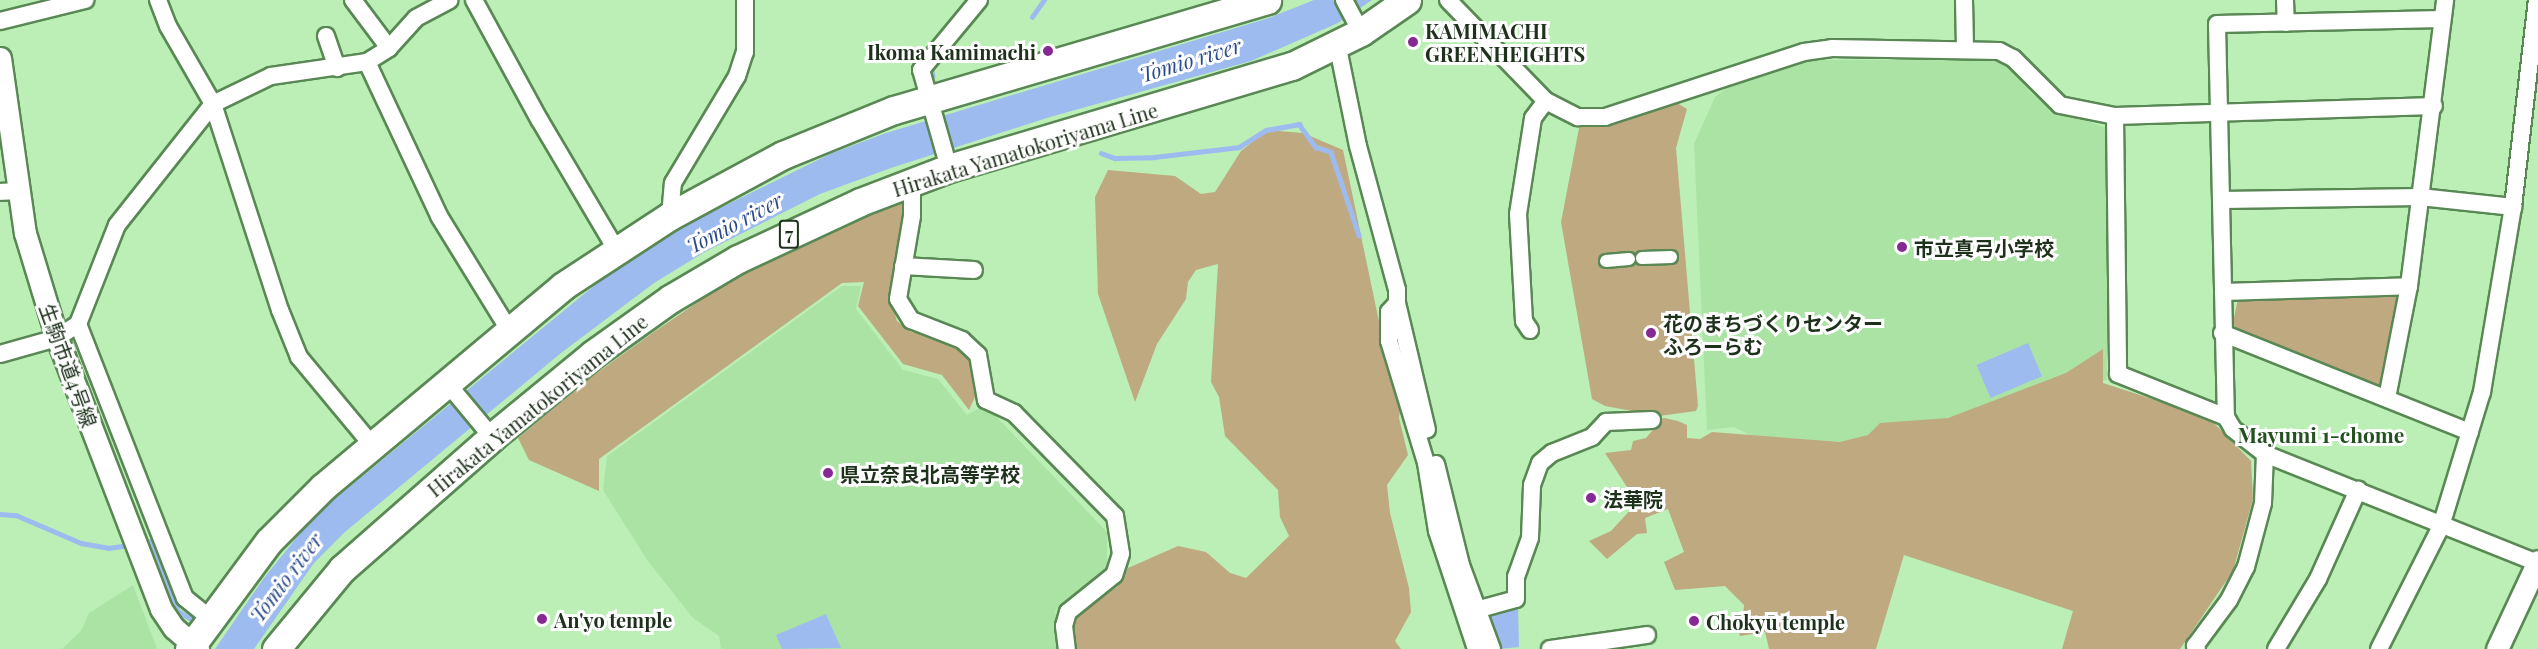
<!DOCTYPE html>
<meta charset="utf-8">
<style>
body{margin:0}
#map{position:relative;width:2538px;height:649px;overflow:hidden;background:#bbefb6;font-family:"Playfair Display","Noto Sans JP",serif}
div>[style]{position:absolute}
.built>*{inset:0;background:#abe3a5}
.green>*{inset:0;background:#bfa981}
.water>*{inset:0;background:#9ebbef;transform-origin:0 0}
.stream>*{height:4.5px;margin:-2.25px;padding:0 2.25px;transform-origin:2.25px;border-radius:2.25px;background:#9ebbef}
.roads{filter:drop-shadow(2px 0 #598854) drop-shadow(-2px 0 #598854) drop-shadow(0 2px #598854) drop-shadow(0 -2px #598854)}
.pedestrian>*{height:12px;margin:-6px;padding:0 6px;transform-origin:6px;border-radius:6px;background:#fff}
.minor>*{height:16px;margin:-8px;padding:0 8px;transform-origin:8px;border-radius:8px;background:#fff}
.tertiary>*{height:21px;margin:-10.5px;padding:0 10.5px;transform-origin:10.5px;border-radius:10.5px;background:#fff}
.primary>*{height:27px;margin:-13.5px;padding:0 13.5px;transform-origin:13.5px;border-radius:13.5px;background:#fff}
.dots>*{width:16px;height:16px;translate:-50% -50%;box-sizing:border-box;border:3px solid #fff;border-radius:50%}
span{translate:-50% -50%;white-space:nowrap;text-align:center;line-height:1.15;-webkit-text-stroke:6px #fff;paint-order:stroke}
.shield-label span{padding:2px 4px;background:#fff;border:2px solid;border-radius:4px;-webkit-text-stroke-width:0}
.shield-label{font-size:18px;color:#1d311b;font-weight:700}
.poi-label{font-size:20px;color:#1d311b;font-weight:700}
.left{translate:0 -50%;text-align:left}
.right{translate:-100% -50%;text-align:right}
.street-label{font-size:20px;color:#1d311b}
.water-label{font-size:21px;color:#2a4b8a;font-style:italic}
.neighbourhood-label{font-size:21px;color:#235120;font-weight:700}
</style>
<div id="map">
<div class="built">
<div style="clip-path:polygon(1812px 60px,1993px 60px,2011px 68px,2031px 93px,2051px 109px,2107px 128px,2107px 380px,1789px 455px,1734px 427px,1707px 430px,1694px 144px,1715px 97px,1728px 87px)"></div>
<div style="clip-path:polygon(842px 286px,861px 286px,856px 309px,903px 370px,938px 379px,967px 415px,985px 405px,1107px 532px,1107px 571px,1055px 611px,1062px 649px,721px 649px,719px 636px,693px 618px,647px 560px,603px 490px,607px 456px)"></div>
<div style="clip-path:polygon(133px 585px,157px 649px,62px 649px,81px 631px,89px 613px)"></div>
</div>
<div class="green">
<div style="clip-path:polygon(1677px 103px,1687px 109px,1676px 148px,1698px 406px,1696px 411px,1659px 416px,1605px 406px,1592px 399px,1561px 222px,1580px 123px,1614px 124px)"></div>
<div style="clip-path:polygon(1267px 130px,1303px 133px,1343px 150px,1385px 350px,1401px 404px,1399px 418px,1408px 455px,1387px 485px,1390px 513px,1409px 588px,1411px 612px,1395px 641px,1401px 649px,1075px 649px,1073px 613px,1117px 587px,1128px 568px,1178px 546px,1206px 552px,1230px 573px,1246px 578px,1289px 536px,1280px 517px,1278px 490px,1225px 436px,1219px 397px,1211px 382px,1218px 264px,1196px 270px,1188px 282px,1186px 299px,1157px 344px,1135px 402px,1098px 294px,1095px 197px,1108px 170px,1175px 176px,1201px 194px,1215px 192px,1241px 151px)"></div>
<div style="clip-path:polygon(903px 201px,904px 228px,890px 298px,897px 321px,911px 332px,945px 338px,969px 352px,976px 375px,975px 397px,969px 410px,942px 375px,903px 364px,858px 306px,864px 282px,842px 283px,599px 459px,599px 491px,529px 460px,518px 438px,594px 375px,654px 332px,736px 276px,820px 235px)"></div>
<div style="clip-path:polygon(2394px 294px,2400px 303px,2384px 383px,2376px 386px,2237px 333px,2233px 322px,2238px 299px)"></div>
<div style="clip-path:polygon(2103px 349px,2103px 383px,2208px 417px,2251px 461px,2253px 499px,2233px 571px,2180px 649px,2062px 649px,2073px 611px,1904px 555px,1876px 649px,1769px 649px,1765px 632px,1740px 636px,1736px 622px,1743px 616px,1744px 605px,1725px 586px,1675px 590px,1664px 562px,1684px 552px,1668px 509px,1645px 518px,1647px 533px,1637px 534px,1607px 559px,1589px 541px,1611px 531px,1633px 507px,1627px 487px,1605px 453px,1631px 450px,1633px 441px,1646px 438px,1652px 431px,1651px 422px,1664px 418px,1678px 421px,1687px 425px,1687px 438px,1700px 439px,1712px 432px,1840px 442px,1868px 435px,1880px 423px,1948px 418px,2066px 373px)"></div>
</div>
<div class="water">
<div style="clip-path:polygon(1314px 0,1372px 0,1338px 23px,1251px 61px,1050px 117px,891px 168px,820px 194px,703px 253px,654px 283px,561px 353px,345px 532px,314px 563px,254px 649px,215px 649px,264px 578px,314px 516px,600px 281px,686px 225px,830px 154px,886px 133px,1269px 18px)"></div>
<div style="left:2028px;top:343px;width:36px;height:56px;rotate:67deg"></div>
<div style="clip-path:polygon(1518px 605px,1519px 647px,1499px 649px,1486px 614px)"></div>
<div style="clip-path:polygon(826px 614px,841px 648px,782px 649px,776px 635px)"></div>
</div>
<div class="stream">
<div style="left:1032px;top:17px;width:21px;rotate:-55deg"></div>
<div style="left:931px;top:66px;width:10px;rotate:79deg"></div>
<div style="left:1101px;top:153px;width:15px;rotate:20deg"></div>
<div style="left:1115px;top:158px;width:39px;rotate:-1deg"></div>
<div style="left:1154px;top:157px;width:86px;rotate:-6.7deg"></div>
<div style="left:1239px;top:147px;width:32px;rotate:-32deg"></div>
<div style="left:1266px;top:130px;width:34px;rotate:-10deg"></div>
<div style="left:1299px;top:124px;width:29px;rotate:54deg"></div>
<div style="left:1316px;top:147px;width:16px;rotate:18deg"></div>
<div style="left:1331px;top:152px;width:88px;rotate:71.4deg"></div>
<div style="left:0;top:514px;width:16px;rotate:4deg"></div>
<div style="left:16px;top:515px;width:71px;rotate:23.3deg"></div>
<div style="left:81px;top:543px;width:27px;rotate:10deg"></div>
<div style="left:108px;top:548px;width:21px;rotate:-8deg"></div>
<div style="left:143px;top:542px;width:9px;rotate:-6deg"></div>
<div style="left:152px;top:541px;width:75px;rotate:69.6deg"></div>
<div style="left:178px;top:611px;width:21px;rotate:31deg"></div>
</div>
<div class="roads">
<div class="pedestrian">
<div style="left:1642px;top:258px;width:29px;rotate:-2deg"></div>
<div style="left:1606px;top:261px;width:23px;rotate:-5deg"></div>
</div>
<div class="minor">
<div style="left:158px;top:0;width:28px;rotate:69deg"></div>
<div style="left:168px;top:26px;width:90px;rotate:60deg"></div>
<div style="left:213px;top:104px;width:217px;rotate:72deg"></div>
<div style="left:280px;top:310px;width:51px;rotate:68deg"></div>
<div style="left:299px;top:357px;width:114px;rotate:50.3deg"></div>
<div style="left:353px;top:0;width:60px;rotate:53.1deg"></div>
<div style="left:474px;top:0;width:136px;rotate:61.4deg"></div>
<div style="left:539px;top:119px;width:151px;rotate:59.4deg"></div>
<div style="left:1344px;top:0;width:36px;rotate:62deg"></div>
<div style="left:1448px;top:0;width:141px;rotate:45.9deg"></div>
<div style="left:1546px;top:101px;width:36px;rotate:27deg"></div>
<div style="left:1578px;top:117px;width:27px"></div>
<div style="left:1605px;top:117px;width:209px;rotate:-18.1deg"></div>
<div style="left:1804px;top:52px;width:28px;rotate:-8deg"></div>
<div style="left:1832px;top:48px;width:167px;rotate:1deg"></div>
<div style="left:1999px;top:51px;width:16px;rotate:27deg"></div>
<div style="left:2013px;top:58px;width:66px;rotate:45deg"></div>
<div style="left:2060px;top:105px;width:56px;rotate:11.3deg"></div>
<div style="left:2115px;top:116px;width:319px;rotate:-1.8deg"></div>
<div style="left:1964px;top:0;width:48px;rotate:88.8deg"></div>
<div style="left:2285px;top:0;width:23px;rotate:88deg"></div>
<div style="left:2442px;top:19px;width:225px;rotate:178.7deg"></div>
<div style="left:2217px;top:24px;width:393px;rotate:88.7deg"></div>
<div style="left:2226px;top:417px;width:14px;rotate:60deg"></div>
<div style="left:2233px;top:429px;width:41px;rotate:38deg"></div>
<div style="left:2265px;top:454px;width:294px;rotate:21.8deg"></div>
<div style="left:0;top:21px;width:88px;rotate:-13.9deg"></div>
<div style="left:326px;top:36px;width:34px;rotate:71deg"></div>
<div style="left:1337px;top:43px;width:105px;rotate:78.5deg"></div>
<div style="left:1358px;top:146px;width:149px;rotate:74.8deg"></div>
<div style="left:1397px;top:290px;width:13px;rotate:90deg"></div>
<div style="left:1397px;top:303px;width:12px;rotate:132deg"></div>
<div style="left:1389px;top:312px;width:29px;rotate:90deg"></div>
<div style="left:1389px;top:341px;width:127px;rotate:73.1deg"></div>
<div style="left:1426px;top:463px;width:69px;rotate:80.8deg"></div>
<div style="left:1437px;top:531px;width:124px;rotate:71.7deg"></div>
<div style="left:367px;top:62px;width:170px;rotate:64.9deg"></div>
<div style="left:439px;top:216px;width:134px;rotate:58.4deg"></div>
<div style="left:2115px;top:116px;width:258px;rotate:89.3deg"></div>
<div style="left:2118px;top:374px;width:116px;rotate:21.7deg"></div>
<div style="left:949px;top:168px;width:102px;rotate:-105.9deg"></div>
<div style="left:921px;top:70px;width:91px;rotate:-50.4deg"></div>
<div style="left:912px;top:182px;width:34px;rotate:90deg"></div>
<div style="left:912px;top:216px;width:84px;rotate:99.6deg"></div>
<div style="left:898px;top:299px;width:25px;rotate:58deg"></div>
<div style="left:911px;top:320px;width:55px;rotate:21.4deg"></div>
<div style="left:962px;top:340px;width:22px;rotate:43deg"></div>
<div style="left:978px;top:355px;width:46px;rotate:79.9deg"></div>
<div style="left:986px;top:400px;width:31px;rotate:25deg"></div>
<div style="left:1014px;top:413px;width:144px;rotate:45.6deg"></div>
<div style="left:1115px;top:516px;width:38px;rotate:81deg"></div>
<div style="left:1121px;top:554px;width:22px;rotate:108deg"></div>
<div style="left:1114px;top:575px;width:59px;rotate:141.2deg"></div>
<div style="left:1068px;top:612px;width:15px;rotate:106deg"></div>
<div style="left:1064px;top:626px;width:23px;rotate:83deg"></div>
<div style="left:0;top:192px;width:17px;rotate:-3deg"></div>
<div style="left:2222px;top:200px;width:198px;rotate:-0.9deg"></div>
<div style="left:2420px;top:197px;width:94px;rotate:6.1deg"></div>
<div style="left:670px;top:216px;width:33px;rotate:-85deg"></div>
<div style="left:673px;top:183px;width:125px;rotate:-59.1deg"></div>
<div style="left:737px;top:76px;width:25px;rotate:-72deg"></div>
<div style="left:745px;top:52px;width:52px;rotate:-90deg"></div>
<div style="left:903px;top:266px;width:71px;rotate:3.2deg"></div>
<div style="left:2223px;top:292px;width:186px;rotate:-1.8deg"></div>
<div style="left:1397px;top:303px;width:130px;rotate:76.7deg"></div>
<div style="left:78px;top:324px;width:294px;rotate:68.7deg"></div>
<div style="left:185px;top:598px;width:33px;rotate:39deg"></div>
<div style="left:1530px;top:330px;width:11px;rotate:-124deg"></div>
<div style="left:1524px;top:321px;width:107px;rotate:-93.2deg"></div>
<div style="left:1518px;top:214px;width:97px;rotate:-81.1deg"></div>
<div style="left:1533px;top:118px;width:21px;rotate:-53deg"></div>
<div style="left:2222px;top:333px;width:267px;rotate:21.8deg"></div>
<div style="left:0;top:354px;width:59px;rotate:-15.7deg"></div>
<div style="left:57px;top:338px;width:25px;rotate:-34deg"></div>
<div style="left:78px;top:324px;width:106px;rotate:-68.5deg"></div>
<div style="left:117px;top:225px;width:154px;rotate:-51.6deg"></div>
<div style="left:213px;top:104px;width:64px;rotate:-25.8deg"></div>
<div style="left:271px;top:76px;width:97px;rotate:-8.3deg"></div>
<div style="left:367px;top:62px;width:26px;rotate:-32deg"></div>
<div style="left:389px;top:48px;width:40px;rotate:-48deg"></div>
<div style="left:416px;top:18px;width:38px;rotate:-28deg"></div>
<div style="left:447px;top:383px;width:70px;rotate:50.2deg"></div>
<div style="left:2387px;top:398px;width:114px;rotate:-78.9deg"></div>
<div style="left:2409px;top:286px;width:288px;rotate:-82.8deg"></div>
<div style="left:1436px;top:464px;width:104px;rotate:76.1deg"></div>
<div style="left:1461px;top:565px;width:90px;rotate:69.7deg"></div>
<div style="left:1476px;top:610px;width:41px;rotate:-15.4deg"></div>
<div style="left:1516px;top:599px;width:22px;rotate:-90deg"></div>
<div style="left:1516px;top:577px;width:41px;rotate:-70.3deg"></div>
<div style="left:1530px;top:538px;width:53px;rotate:-87.8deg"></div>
<div style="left:1532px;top:485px;width:23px;rotate:-70deg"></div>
<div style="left:1540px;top:463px;width:16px;rotate:-40deg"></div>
<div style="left:1552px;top:453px;width:43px;rotate:-21.8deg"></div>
<div style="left:1592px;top:437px;width:21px;rotate:-47deg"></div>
<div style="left:1606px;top:422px;width:46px;rotate:-2.5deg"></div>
<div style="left:1550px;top:649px;width:98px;rotate:-8.2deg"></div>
<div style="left:2197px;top:649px;width:4px;rotate:-124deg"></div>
<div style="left:2195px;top:646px;width:57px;rotate:-53.5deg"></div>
<div style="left:2229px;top:600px;width:37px;rotate:-63deg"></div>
<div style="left:2246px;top:567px;width:66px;rotate:-75.1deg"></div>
<div style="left:2263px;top:503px;width:49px;rotate:-87.7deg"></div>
<div style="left:2276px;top:649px;width:82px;rotate:-59deg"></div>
<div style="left:2318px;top:579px;width:98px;rotate:-65.8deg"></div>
<div style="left:2379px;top:649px;width:138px;rotate:-63.2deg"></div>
<div style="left:2441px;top:526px;width:140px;rotate:-73deg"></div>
<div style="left:2482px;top:392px;width:188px;rotate:-80.5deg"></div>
<div style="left:2513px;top:207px;width:208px;rotate:-83.4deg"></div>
</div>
<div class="tertiary">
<div style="left:0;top:58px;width:177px;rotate:81.9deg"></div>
<div style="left:25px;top:233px;width:110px;rotate:73.1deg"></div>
<div style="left:57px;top:338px;width:290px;rotate:69deg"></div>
<div style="left:161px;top:609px;width:23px;rotate:56deg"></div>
<div style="left:174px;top:628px;width:32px;rotate:41deg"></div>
<div style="left:2497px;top:649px;width:97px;rotate:-65deg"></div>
</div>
<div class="primary">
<div style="left:189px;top:649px;width:134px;rotate:-53.5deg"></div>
<div style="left:269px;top:541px;width:76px;rotate:-45deg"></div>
<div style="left:323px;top:487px;width:313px;rotate:-39.9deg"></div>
<div style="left:563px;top:286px;width:128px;rotate:-33.2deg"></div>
<div style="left:670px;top:216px;width:128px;rotate:-28.4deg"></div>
<div style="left:783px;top:155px;width:120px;rotate:-22.1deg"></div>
<div style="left:894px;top:110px;width:389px;rotate:-16.4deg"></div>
<div style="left:276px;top:649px;width:104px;rotate:-50.5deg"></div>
<div style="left:342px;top:569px;width:200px;rotate:-41.3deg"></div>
<div style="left:492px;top:437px;width:131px;rotate:-39.4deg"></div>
<div style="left:593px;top:354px;width:95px;rotate:-35.5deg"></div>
<div style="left:670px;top:299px;width:79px;rotate:-30.5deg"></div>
<div style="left:738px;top:259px;width:135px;rotate:-25deg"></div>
<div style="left:860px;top:202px;width:95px;rotate:-20.9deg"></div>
<div style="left:949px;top:168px;width:358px;rotate:-16.6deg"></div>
<div style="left:1292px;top:66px;width:77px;rotate:-26.2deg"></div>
<div style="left:1361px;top:32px;width:56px;rotate:-34.8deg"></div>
</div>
</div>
<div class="dots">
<div style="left:1413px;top:42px;background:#862994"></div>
<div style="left:1048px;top:51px;background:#862994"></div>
<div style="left:1902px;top:247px;background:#862994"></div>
<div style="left:1651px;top:333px;background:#862994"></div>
<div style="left:828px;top:473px;background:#862994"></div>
<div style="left:1591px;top:498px;background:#862994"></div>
<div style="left:542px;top:619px;background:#862994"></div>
<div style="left:1694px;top:621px;background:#862994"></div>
</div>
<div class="shield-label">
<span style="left:789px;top:234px">7</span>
</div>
<div class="poi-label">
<span class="left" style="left:1425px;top:42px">KAMIMACHI<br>GREENHEIGHTS</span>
<span class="right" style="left:1036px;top:51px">Ikoma Kamimachi</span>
<span class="left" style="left:1914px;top:247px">市立真弓小学校</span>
<span class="left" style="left:1663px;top:334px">花のまちづくりセンター<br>ふろーらむ</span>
<span class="left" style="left:840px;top:473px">県立奈良北高等学校</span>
<span class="left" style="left:1603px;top:498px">法華院</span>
<span class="left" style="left:554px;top:619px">An'yo temple</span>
<span class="left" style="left:1706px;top:621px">Chōkyū temple</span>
</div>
<div class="street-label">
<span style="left:1025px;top:149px;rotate:-17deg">Hirakata Yamatokoriyama Line</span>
<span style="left:69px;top:365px;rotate:70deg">生駒市道4号線</span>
<span style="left:537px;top:405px;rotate:-39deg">Hirakata Yamatokoriyama Line</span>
</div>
<div class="water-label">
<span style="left:1190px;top:59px;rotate:-17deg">Tomio river</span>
<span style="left:734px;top:222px;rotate:-28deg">Tomio river</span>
<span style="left:285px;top:577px;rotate:-53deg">Tomio river</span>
</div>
<div class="neighbourhood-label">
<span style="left:2321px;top:434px">Mayumi 1-chome</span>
</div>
</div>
